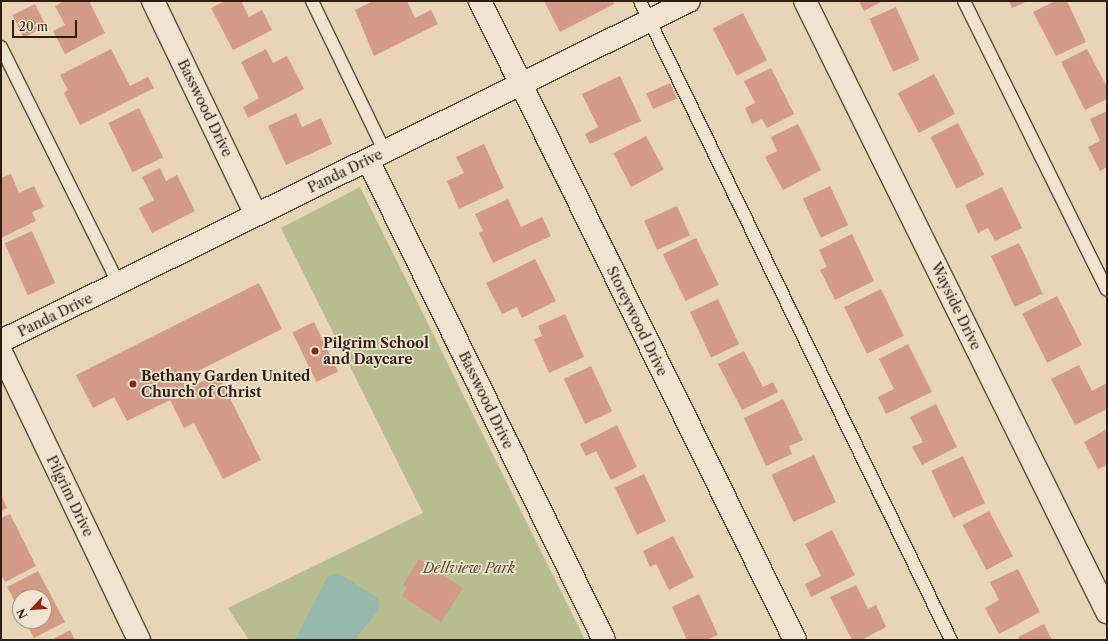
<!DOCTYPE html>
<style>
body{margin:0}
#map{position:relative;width:1108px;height:641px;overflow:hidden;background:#e8d5b7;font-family:"Libre Caslon Text",serif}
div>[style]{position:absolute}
.green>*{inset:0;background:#b7bd8e}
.water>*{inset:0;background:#97b9ad}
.building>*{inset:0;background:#d39b86;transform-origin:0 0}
.roads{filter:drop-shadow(1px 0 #5d4c39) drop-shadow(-1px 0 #5d4c39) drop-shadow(0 1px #5d4c39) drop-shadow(0 -1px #5d4c39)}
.service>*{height:12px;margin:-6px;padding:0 6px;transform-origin:6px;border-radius:6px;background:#f0e4d0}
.minor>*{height:22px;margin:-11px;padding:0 11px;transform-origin:11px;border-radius:11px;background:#f0e4d0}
.tertiary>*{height:22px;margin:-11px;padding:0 11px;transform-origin:11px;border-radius:11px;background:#f0e4d0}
.dots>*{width:11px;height:11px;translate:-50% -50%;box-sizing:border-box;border:2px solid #f0e4d0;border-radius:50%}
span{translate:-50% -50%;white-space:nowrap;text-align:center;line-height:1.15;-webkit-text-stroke:3.5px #f0e4d0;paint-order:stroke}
.street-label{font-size:14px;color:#2f1e0f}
.poi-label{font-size:14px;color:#2f1e0f;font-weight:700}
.left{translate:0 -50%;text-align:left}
.park-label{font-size:14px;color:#584e35;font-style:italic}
.frame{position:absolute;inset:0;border:2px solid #2f1e0f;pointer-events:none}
.north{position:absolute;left:12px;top:589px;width:40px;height:40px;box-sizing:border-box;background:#f0e4d0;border:1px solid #a39583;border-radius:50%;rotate:244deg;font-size:11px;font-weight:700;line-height:16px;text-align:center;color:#2f1e0f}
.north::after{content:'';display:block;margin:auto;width:14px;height:18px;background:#8f2418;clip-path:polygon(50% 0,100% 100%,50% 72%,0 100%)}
.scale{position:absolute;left:12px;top:20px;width:65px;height:18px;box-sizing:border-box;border:2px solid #2f1e0f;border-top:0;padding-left:5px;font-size:12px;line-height:14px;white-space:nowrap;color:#2f1e0f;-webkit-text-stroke:3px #f0e4d0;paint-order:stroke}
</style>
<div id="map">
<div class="green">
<div style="clip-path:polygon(360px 187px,585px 640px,249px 640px,228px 608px,423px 513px,281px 228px)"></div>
</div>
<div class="water">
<div style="clip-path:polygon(338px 573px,378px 598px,379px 610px,354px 640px,295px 640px,328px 576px)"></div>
</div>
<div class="building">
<div style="clip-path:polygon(64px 1px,89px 1px,105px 33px,65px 54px,53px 31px,65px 25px,55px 6px)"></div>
<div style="clip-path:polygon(225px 1px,241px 1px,249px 17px,262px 10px,272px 30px,233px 50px,211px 8px)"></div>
<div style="clip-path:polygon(373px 1px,407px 1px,415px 18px,431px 10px,438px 24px,374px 56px,355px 10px)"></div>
<div style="clip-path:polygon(544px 1px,613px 1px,614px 4px,560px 32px)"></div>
<div style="clip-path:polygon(859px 1px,883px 1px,864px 11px)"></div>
<div style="clip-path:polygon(1009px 1px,1028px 1px,1012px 8px)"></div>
<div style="clip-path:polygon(1055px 1px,1067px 1px,1086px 42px,1056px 56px,1033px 12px)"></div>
<div style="left:35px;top:4px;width:25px;height:25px;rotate:64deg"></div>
<div style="left:896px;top:7px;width:58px;height:29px;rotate:66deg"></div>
<div style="left:743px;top:13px;width:53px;height:34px;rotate:63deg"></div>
<div style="clip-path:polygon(111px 49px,130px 86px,148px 77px,154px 88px,80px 125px,64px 93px,68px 90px,60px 75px)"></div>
<div style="clip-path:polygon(266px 49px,273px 63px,287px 56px,304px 89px,248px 118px,243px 107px,259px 98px,241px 62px)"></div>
<div style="clip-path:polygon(1087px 49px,1107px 87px,1107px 99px,1085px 110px,1061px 62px)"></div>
<div style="clip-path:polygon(771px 68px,794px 114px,767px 128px,762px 119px,752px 124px,745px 108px,755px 103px,744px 81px)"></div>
<div style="left:934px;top:74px;width:45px;height:41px;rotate:62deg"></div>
<div style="clip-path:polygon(620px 76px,641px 121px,590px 144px,585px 134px,598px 127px,582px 94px)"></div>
<div style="left:670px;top:83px;width:17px;height:26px;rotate:66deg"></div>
<div style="left:139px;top:108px;width:55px;height:34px;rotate:64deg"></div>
<div style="clip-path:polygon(1107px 111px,1107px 167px,1100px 171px,1088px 147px,1100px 141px,1090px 119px)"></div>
<div style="clip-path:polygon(296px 113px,302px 127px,321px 118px,332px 144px,286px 165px,268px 126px)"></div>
<div style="left:958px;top:123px;width:58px;height:31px;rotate:63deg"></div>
<div style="clip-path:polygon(798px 124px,821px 170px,783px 190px,765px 157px,777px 151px,771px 137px)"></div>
<div style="left:646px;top:136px;width:38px;height:37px;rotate:62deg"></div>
<div style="clip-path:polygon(484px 144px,504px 188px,459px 209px,447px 181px,464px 173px,456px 157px)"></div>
<div style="clip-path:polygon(160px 168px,166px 181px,177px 175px,195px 211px,152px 233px,139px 208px,154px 200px,142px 177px)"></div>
<div style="clip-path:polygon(11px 174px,19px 193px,34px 186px,44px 207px,32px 212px,36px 221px,1px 238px,1px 178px)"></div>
<div style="left:830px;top:186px;width:43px;height:30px;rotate:65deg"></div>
<div style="clip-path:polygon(1002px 187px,1022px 228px,995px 241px,988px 228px,978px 233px,965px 205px)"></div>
<div style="clip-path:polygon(508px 199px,521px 227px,542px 217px,551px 236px,493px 263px,479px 233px,483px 231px,475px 214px)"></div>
<div style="left:677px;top:206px;width:32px;height:36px;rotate:66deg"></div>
<div style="left:32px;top:231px;width:57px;height:30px;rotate:66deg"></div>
<div style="clip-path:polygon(852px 234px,874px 281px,835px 300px,820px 270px,827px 267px,819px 250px)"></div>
<div style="left:696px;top:238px;width:52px;height:37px;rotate:64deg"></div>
<div style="left:1019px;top:243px;width:56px;height:31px;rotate:65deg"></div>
<div style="clip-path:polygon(535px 259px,556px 301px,522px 318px,517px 307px,502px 314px,486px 283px)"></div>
<div style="clip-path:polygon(259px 283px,282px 329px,182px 379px,187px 389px,218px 374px,261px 460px,223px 479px,194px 423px,184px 428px,170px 400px,127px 421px,114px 397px,93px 408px,76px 375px)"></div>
<div style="left:881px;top:289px;width:52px;height:41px;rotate:64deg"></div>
<div style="left:1057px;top:296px;width:55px;height:39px;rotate:63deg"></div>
<div style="left:718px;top:299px;width:50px;height:31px;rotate:65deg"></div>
<div style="clip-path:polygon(565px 314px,584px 357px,549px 373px,534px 339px,542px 336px,538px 326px)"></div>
<div style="left:314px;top:322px;width:55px;height:24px;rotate:64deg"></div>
<div style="clip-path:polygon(908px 344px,932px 392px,886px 414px,878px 397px,894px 389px,879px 359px)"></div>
<div style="clip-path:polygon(744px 351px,763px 387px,773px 382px,778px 392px,742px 410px,718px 364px)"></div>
<div style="clip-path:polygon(1079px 365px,1092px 391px,1107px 383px,1107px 409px,1075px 425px,1051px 379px)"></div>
<div style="left:591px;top:366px;width:50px;height:30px;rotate:65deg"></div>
<div style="clip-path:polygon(783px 399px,803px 440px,789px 446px,792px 454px,766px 466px,744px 418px)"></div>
<div style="clip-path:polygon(936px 404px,957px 447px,922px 465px,912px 447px,923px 442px,910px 417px)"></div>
<div style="clip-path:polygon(617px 425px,637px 467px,611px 480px,596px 451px,586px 456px,580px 444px)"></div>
<div style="clip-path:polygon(1107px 429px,1107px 465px,1098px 469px,1084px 442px)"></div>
<div style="left:814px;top:455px;width:52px;height:47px;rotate:65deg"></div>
<div style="left:963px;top:456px;width:52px;height:35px;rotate:65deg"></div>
<div style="left:644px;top:474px;width:52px;height:32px;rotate:65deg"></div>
<div style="clip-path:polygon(1px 495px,7px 508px,1px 511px)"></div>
<div style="left:989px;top:511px;width:51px;height:30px;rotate:62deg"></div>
<div style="clip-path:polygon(10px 514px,36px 566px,5px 582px,1px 574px,1px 518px)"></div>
<div style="clip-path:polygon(832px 530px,855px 575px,811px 597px,805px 584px,821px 576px,805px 544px)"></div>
<div style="clip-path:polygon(673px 536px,694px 577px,669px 590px,656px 564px,650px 567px,643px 551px)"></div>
<div style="clip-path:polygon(419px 559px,463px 588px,441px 622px,402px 596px,407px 587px,403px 585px)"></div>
<div style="clip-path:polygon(1018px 569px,1040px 612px,999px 634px,985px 608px,999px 600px,990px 582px)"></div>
<div style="clip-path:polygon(38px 571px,65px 622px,34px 638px,25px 621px,44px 621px,44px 597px,20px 597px,20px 611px,7px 587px)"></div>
<div style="clip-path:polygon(856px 585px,868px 609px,876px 605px,886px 627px,861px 640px,852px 640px,830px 597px)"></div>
<div style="clip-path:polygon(699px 594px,718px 635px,706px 640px,687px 640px,672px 607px)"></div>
<div style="clip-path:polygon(1044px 624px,1052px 640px,1020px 640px,1018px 637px)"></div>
<div style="clip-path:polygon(70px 630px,75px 640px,51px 640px)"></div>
</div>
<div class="roads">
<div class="service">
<div style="left:312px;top:1px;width:168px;rotate:64.2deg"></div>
<div style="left:640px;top:1px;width:711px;rotate:64.05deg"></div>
<div style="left:964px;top:1px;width:322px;rotate:63.7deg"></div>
<div style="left:1px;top:47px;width:263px;rotate:63.6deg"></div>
</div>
<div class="minor">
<div style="left:153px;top:1px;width:237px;rotate:64.3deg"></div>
<div style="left:805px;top:1px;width:682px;rotate:63.7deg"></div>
<div style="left:368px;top:160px;width:535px;rotate:63.82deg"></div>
<div style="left:1px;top:341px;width:767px;rotate:-26.3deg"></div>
<div style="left:1px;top:352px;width:319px;rotate:64.4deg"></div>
</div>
<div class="tertiary">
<div style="left:480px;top:1px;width:712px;rotate:63.76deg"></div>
</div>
</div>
<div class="dots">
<div style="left:315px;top:351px;background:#8f2418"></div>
<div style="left:133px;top:384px;background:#8f2418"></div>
</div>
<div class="street-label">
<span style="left:205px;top:108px;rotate:64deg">Basswood Drive</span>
<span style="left:345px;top:171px;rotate:-26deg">Panda Drive</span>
<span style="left:956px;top:306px;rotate:64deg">Wayside Drive</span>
<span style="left:55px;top:315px;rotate:-26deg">Panda Drive</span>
<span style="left:637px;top:321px;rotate:64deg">Storeywood Drive</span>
<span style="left:486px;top:400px;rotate:64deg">Basswood Drive</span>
<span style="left:70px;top:496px;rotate:64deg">Pilgrim Drive</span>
</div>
<div class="poi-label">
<span class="left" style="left:323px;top:351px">Pilgrim School<br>and Daycare</span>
<span class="left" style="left:141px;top:384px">Bethany Garden United<br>Church of Christ</span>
</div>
<div class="park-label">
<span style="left:469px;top:568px">Dellview Park</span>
</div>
<div class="frame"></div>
<div class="north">N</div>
<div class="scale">20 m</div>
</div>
